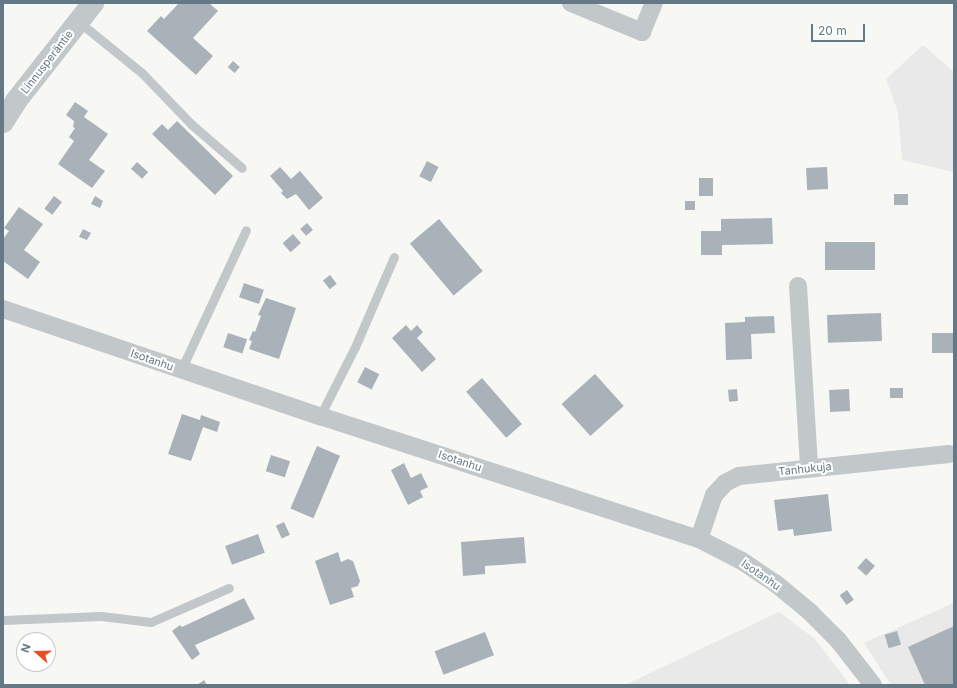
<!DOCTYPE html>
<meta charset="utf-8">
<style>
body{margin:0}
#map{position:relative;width:957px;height:688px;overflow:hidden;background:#f7f7f4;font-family:Inter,sans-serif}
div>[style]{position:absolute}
.built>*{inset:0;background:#e8e9e8}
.building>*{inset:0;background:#a9b2b8;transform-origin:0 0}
.service>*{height:9px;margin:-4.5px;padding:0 4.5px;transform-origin:4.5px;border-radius:4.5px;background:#c2c7ca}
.minor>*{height:18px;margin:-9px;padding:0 9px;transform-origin:9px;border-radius:9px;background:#c2c7ca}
.tertiary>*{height:22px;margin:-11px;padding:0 11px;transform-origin:11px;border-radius:11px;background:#c2c7ca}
span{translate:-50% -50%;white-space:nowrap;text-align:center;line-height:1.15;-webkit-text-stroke:4px #fff;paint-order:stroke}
.street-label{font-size:11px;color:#657886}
.frame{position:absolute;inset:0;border:4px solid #657886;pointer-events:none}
.north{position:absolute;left:16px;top:632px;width:40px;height:40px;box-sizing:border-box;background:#fff;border:1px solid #c1c9cf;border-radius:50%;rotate:290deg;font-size:11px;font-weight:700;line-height:16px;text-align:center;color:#657886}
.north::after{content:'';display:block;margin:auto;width:14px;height:18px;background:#e94d23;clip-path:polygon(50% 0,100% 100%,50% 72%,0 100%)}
.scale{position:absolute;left:811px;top:24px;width:54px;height:18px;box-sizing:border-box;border:2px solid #657886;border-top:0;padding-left:5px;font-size:12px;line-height:14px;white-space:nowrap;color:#657886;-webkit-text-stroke:3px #fff;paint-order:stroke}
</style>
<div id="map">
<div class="built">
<div style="clip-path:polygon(923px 45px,954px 72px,954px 172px,902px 160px,898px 112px,886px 79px)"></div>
<div style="clip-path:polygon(954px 603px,954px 685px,891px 685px,864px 643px)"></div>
<div style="clip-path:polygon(779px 612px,815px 639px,850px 685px,625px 685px)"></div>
</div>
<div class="building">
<div style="clip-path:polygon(179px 3px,209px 3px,218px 11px,193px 38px,213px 56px,196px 75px,147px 31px,161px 16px,164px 19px)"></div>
<div style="left:233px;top:61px;width:9px;height:8px;rotate:41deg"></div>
<div style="clip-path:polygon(75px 102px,88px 111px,84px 117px,108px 134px,89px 160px,105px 171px,92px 188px,58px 164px,74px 141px,69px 137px,75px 128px,73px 127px,74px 121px,66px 115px)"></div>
<div style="clip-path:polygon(177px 121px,233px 176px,215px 195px,152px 134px,162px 124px,168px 130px)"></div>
<div style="left:427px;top:161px;width:13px;height:17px;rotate:27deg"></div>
<div style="left:137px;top:162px;width:15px;height:9px;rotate:42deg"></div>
<div style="clip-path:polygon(280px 167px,291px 179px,300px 171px,323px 198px,309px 210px,296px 194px,287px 199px,281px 193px,283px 191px,270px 176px)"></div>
<div style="left:827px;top:167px;width:22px;height:21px;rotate:87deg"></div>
<div style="left:699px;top:178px;width:14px;height:18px"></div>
<div style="left:908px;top:194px;width:11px;height:14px;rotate:90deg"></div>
<div style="left:54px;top:196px;width:10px;height:16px;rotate:37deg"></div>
<div style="clip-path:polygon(95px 196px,103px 201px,100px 208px,91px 204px)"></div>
<div style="left:685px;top:201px;width:10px;height:9px"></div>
<div style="clip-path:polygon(19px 207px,43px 224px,24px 250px,40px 262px,28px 279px,3px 261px,3px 239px,9px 231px,4px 228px)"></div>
<div style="clip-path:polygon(772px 218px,773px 244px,722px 245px,722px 255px,701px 255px,701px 231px,721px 231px,721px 219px)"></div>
<div style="left:439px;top:219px;width:68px;height:38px;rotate:50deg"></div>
<div style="left:307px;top:223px;width:9px;height:9px;rotate:49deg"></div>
<div style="clip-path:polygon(83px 229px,91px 233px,87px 240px,79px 237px)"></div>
<div style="left:293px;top:234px;width:12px;height:14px;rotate:48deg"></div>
<div style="left:875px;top:242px;width:28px;height:50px;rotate:90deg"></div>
<div style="left:330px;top:275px;width:11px;height:9px;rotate:52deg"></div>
<div style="left:244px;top:283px;width:21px;height:15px;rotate:19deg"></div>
<div style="clip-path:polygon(266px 298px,296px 308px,279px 359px,249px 349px,252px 341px,249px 340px,253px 331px,255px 332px,261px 316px,258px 315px)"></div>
<div style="left:881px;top:313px;width:28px;height:54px;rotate:88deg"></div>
<div style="clip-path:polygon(774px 316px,775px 333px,751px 334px,752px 359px,726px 360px,725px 323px,745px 322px,745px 317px)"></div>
<div style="clip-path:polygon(406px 325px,411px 331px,417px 325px,423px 332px,417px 338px,436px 359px,422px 372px,392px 338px)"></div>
<div style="left:228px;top:333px;width:20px;height:15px;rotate:18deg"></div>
<div style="left:932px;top:333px;width:22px;height:20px"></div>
<div style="left:365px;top:367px;width:16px;height:17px;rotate:27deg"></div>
<div style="left:595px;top:374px;width:43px;height:45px;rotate:48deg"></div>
<div style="left:482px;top:378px;width:61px;height:21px;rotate:49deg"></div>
<div style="left:903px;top:388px;width:10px;height:13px;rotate:90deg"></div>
<div style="left:737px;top:389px;width:12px;height:9px;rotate:85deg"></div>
<div style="left:849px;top:389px;width:22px;height:20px;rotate:87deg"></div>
<div style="clip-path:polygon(182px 414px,200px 420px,201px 415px,220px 422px,217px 432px,203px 427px,191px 461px,168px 454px)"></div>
<div style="left:317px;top:446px;width:25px;height:68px;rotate:23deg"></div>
<div style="left:271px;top:455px;width:20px;height:17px;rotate:18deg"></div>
<div style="clip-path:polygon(404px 463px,411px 478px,421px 473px,428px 487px,420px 491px,423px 497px,408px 505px,391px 470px)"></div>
<div style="clip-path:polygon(828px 494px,832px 531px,794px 536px,793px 529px,778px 531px,774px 500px)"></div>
<div style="left:284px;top:522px;width:14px;height:9px;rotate:65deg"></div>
<div style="left:258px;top:534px;width:20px;height:35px;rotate:70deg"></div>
<div style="clip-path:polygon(524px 537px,526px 563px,485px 566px,485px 574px,463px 576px,461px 542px)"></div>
<div style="clip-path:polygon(338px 552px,341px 562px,348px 559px,353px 561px,360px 581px,358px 586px,351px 588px,354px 597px,330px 605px,315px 561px)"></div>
<div style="left:866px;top:558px;width:12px;height:13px;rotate:42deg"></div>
<div style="left:847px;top:590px;width:12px;height:9px;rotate:55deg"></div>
<div style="clip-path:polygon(244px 598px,255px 619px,195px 645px,200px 654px,192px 660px,172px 631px,180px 625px,182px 627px)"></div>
<div style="clip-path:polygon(954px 626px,954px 685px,925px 685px,908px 647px)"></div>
<div style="left:897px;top:631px;width:14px;height:13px;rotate:73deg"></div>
<div style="left:485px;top:632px;width:25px;height:54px;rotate:69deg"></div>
<div style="clip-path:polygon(204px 680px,207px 685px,197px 685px)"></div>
</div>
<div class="service">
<div style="left:79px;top:22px;width:81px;rotate:39deg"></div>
<div style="left:142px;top:73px;width:71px;rotate:46.1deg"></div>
<div style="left:191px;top:124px;width:67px;rotate:40.8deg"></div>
<div style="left:181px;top:370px;width:154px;rotate:-65.1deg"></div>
<div style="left:320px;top:416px;width:77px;rotate:-63.1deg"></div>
<div style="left:355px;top:347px;width:98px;rotate:-66.6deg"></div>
<div style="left:3px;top:620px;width:98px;rotate:-2.3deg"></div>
<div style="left:101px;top:616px;width:50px;rotate:6.8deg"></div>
<div style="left:151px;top:622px;width:85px;rotate:-23.6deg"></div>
</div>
<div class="minor">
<div style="left:571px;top:3px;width:77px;rotate:22.2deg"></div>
<div style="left:642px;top:32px;width:31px;rotate:-68deg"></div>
<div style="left:798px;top:286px;width:182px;rotate:86.5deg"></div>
<div style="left:3px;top:309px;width:335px;rotate:18.7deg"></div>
<div style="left:320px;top:416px;width:398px;rotate:18deg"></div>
<div style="left:699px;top:539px;width:48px;rotate:27.1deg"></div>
<div style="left:742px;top:561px;width:40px;rotate:34deg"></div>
<div style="left:775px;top:583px;width:45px;rotate:39.6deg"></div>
<div style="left:810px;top:612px;width:40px;rotate:45deg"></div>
<div style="left:838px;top:640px;width:57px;rotate:52.1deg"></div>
<div style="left:699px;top:539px;width:46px;rotate:-71.2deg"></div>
<div style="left:714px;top:495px;width:16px;rotate:-47deg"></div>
<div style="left:725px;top:483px;width:16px;rotate:-27deg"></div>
<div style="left:739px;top:476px;width:211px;rotate:-6deg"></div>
</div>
<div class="tertiary">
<div style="left:3px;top:122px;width:25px;rotate:-58deg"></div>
<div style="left:16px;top:101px;width:125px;rotate:-51.8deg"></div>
</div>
<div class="street-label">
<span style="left:47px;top:62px;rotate:-52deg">Linnusperäntie</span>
<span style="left:152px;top:360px;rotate:19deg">Isotanhu</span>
<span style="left:460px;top:461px;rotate:18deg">Isotanhu</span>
<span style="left:805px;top:469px;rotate:-6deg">Tanhukuja</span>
<span style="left:761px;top:575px;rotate:35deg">Isotanhu</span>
</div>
<div class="frame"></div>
<div class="north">N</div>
<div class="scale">20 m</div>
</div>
